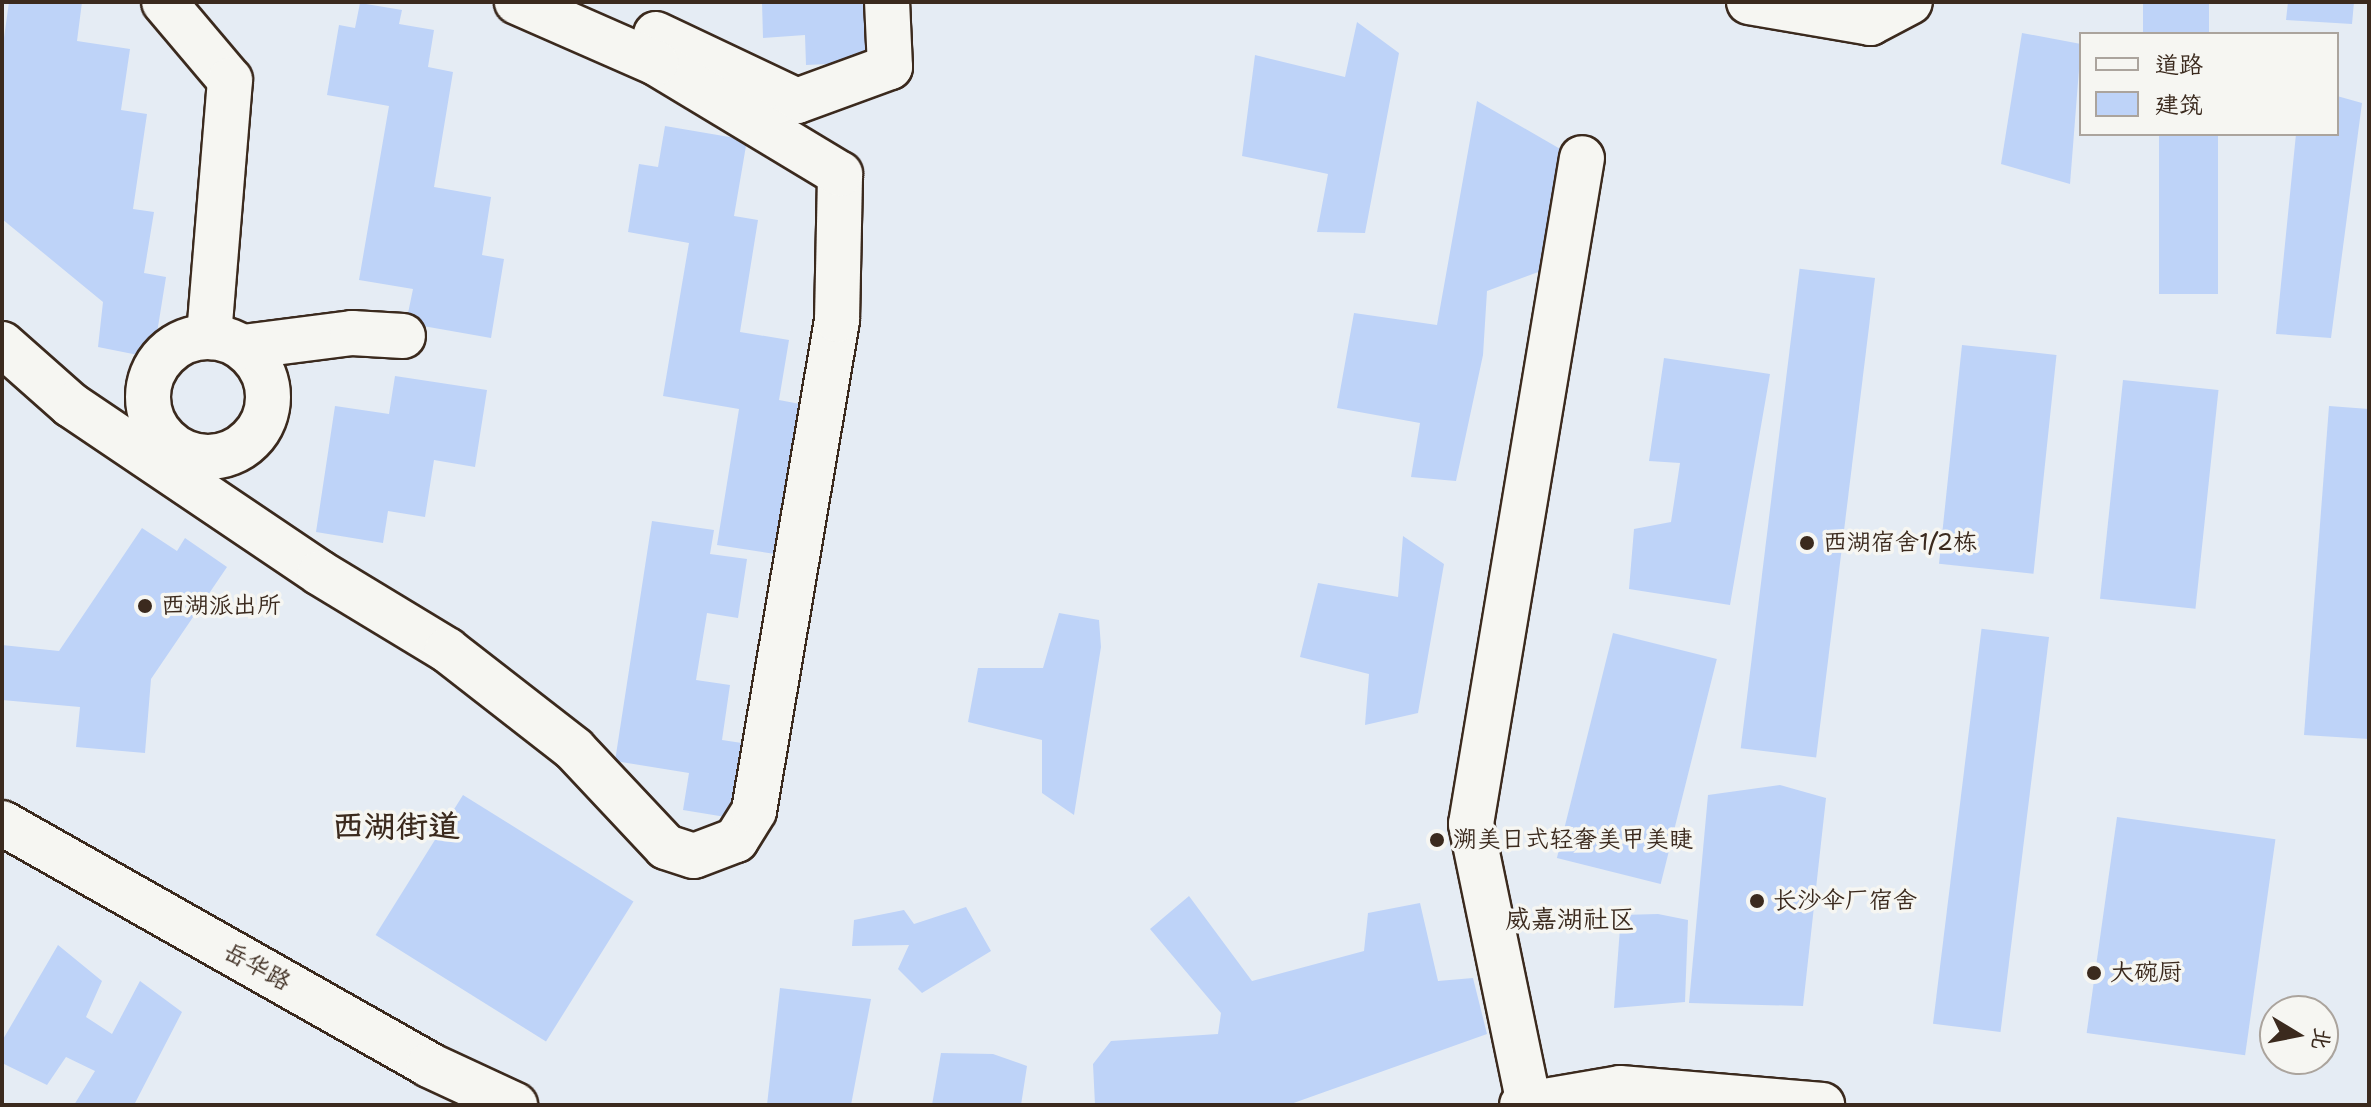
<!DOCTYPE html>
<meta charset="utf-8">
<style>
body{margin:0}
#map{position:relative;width:2371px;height:1107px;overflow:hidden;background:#e5ecf4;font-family:"Shantell Sans","LXGW WenKai TC",sans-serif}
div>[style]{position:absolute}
.building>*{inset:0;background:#bed3f8;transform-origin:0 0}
.roads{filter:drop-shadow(2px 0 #3b2a1e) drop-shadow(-2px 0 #3b2a1e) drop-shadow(0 2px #3b2a1e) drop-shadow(0 -2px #3b2a1e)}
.minor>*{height:44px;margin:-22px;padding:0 22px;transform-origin:22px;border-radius:22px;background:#f6f6f2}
.minor>.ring{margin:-22px;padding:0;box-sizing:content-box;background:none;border:44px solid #f6f6f2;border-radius:50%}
.dots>*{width:22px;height:22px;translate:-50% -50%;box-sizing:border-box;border:4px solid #f6f6f2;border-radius:50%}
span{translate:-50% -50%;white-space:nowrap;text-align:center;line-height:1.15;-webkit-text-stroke:7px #f6f6f2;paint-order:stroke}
.poi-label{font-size:24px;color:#3b2a1e}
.left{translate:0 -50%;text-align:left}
.street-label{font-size:24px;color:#3b2a1e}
.neighbourhood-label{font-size:26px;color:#3b2a1e}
.district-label{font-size:32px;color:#3b2a1e;font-weight:700}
.frame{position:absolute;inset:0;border:4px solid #3b2a1e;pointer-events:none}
.legend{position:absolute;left:2079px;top:32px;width:260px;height:104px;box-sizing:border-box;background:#f6f6f2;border:2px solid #aba49d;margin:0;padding:10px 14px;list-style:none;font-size:24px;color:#3b2a1e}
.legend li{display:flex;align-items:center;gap:16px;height:40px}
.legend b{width:40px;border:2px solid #aba49d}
.north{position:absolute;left:2259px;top:995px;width:80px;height:80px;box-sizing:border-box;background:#f6f6f2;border:2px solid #aba49d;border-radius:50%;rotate:100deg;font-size:22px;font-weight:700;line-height:32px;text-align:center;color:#3b2a1e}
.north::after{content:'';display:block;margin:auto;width:28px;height:36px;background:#3b2a1e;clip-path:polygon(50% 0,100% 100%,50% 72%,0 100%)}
</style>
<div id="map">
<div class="building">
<div style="clip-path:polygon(9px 2px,82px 2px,77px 41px,130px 49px,121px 110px,147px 114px,133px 209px,154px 212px,144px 273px,166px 277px,153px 358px,98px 347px,103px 302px,2px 219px,2px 52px)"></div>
<div style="clip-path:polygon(762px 2px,869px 2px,871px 62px,806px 65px,805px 35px,763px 38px)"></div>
<div style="left:2143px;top:2px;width:66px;height:32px"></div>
<div style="clip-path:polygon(2288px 2px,2354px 2px,2352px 24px,2286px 20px)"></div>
<div style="clip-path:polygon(360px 3px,402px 10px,399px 24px,434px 30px,428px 67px,453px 72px,434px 187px,491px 197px,482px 255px,504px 259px,491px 338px,406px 323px,413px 289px,359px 280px,389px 106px,327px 95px,339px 25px,355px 28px)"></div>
<div style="clip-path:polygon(1357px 22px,1399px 53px,1365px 233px,1317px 232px,1328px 174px,1242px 156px,1255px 55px,1345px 77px)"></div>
<div style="clip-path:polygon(2022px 33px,2081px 44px,2070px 184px,2001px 164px)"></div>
<div style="clip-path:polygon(2337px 96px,2362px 103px,2331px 338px,2276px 334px,2296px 134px,2337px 134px)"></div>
<div style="clip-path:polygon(1477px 101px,1562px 150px,1541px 271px,1487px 291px,1483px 355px,1456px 481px,1411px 477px,1420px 423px,1337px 408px,1354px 313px,1437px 325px)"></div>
<div style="clip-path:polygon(665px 126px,747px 140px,734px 216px,758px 220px,740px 332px,789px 340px,779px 400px,800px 404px,775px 554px,717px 545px,739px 409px,663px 396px,689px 243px,628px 232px,639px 164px,658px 167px)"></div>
<div style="left:2159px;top:134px;width:59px;height:160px"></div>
<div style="left:1875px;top:278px;width:483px;height:76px;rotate:97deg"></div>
<div style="left:1962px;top:345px;width:95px;height:220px;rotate:6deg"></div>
<div style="clip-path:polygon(1664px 358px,1770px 374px,1730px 605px,1629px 589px,1634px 529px,1671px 522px,1680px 463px,1649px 461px)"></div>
<div style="clip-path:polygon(395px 376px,487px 390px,475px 467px,434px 460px,425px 517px,388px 511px,383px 543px,316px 532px,335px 406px,389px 414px)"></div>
<div style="left:2123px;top:380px;width:96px;height:220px;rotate:6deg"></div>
<div style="clip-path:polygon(2329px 406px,2369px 409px,2369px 739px,2304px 735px)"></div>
<div style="clip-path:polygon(652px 521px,714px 530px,710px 554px,747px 559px,738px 618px,707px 613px,696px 680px,730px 685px,722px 740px,755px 745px,744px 820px,683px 810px,689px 773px,615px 761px)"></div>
<div style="clip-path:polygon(142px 528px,177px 551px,185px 538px,227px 567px,151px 679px,145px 753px,76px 747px,80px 707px,2px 700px,2px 645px,59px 651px)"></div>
<div style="clip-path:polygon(1403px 536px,1444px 564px,1418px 713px,1365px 725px,1369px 674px,1300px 657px,1318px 583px,1398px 597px)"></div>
<div style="clip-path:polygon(1059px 613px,1099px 620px,1101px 647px,1074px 815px,1042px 793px,1042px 740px,968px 722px,978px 668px,1043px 668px)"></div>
<div style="left:1613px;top:633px;width:107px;height:232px;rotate:14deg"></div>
<div style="left:2049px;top:637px;width:398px;height:68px;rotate:97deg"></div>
<div style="clip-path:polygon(1780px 785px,1826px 798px,1803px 1006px,1689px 1003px,1708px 795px)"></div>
<div style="left:463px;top:795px;width:201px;height:165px;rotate:32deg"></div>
<div style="left:2117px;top:817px;width:160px;height:218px;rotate:8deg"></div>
<div style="clip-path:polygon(1189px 896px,1252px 981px,1364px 951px,1368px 913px,1420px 903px,1438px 981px,1473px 978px,1487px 1034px,1288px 1105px,1095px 1105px,1093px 1064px,1111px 1041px,1218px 1034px,1221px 1013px,1150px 929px)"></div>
<div style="clip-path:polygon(966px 907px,991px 951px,922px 993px,898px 969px,909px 945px,852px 946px,854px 920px,904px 910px,914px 924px)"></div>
<div style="clip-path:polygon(1658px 914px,1688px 920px,1685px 1002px,1614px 1008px,1621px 915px)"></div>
<div style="clip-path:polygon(58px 945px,102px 981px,86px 1017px,112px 1034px,140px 981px,182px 1012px,134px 1105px,74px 1105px,95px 1071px,66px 1057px,47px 1085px,2px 1063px,2px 1041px)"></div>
<div style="clip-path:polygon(780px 988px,871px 999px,851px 1105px,767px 1105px)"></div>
<div style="clip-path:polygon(941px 1053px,993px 1054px,1027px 1066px,1021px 1105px,932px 1105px)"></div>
</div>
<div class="roads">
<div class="minor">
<div style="left:164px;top:2px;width:102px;rotate:49.8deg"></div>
<div style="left:230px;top:80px;width:258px;rotate:94.7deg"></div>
<div style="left:1749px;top:2px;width:123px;rotate:9.8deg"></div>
<div style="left:1870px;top:23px;width:45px;rotate:-27.7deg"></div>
<div style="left:656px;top:34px;width:156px;rotate:25.4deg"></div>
<div style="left:797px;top:101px;width:99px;rotate:-20.1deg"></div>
<div style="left:890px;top:67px;width:65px;rotate:-92.6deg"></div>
<div class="ring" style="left:148px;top:337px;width:76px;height:76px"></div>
<div style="left:2px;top:344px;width:92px;rotate:41.5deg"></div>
<div style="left:71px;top:405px;width:300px;rotate:34deg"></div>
<div style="left:320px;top:573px;width:149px;rotate:31.2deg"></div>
<div style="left:447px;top:650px;width:161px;rotate:37.9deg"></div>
<div style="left:574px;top:749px;width:134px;rotate:46.8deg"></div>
<div style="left:666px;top:847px;width:29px;rotate:18deg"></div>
<div style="left:694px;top:856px;width:45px;rotate:-20.9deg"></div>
<div style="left:736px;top:840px;width:34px;rotate:-58deg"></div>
<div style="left:754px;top:811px;width:498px;rotate:-80.4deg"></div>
<div style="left:837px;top:320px;width:146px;rotate:-88.8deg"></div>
<div style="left:840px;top:174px;width:215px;rotate:-148.9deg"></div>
<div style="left:656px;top:63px;width:152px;rotate:-156.3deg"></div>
<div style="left:243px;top:347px;width:110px;rotate:-7.3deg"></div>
<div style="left:352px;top:333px;width:51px;rotate:3.4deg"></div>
<div style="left:2px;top:823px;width:491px;rotate:29.5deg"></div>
<div style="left:429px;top:1065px;width:95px;rotate:24.9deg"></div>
<div style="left:1529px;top:1104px;width:286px;rotate:-101.7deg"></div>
<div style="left:1471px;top:824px;width:675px;rotate:-80.54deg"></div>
<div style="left:1522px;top:1105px;width:99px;rotate:-9.8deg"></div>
<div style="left:1620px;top:1088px;width:203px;rotate:4.8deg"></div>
</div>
</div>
<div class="dots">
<div style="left:1807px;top:543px;background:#3b2a1e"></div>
<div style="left:145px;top:606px;background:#3b2a1e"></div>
<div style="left:1437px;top:840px;background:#3b2a1e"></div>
<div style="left:1757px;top:901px;background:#3b2a1e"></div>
<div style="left:2094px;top:973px;background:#3b2a1e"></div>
</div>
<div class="poi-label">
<span class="left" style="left:1823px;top:543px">西湖宿舍1/2栋</span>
<span class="left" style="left:161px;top:606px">西湖派出所</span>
<span class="left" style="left:1453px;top:840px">溯美日式轻奢美甲美睫</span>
<span class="left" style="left:1773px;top:901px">长沙伞厂宿舍</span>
<span class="left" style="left:2110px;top:973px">大碗厨</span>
</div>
<div class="street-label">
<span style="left:257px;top:967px;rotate:29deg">岳华路</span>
</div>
<div class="neighbourhood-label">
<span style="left:1570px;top:919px">威嘉湖社区</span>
</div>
<div class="district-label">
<span style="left:396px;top:826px">西湖街道</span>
</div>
<div class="frame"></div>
<ul class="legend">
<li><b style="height:10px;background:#f6f6f2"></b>道路</li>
<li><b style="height:22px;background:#bed3f8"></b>建筑</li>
</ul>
<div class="north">北</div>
</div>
